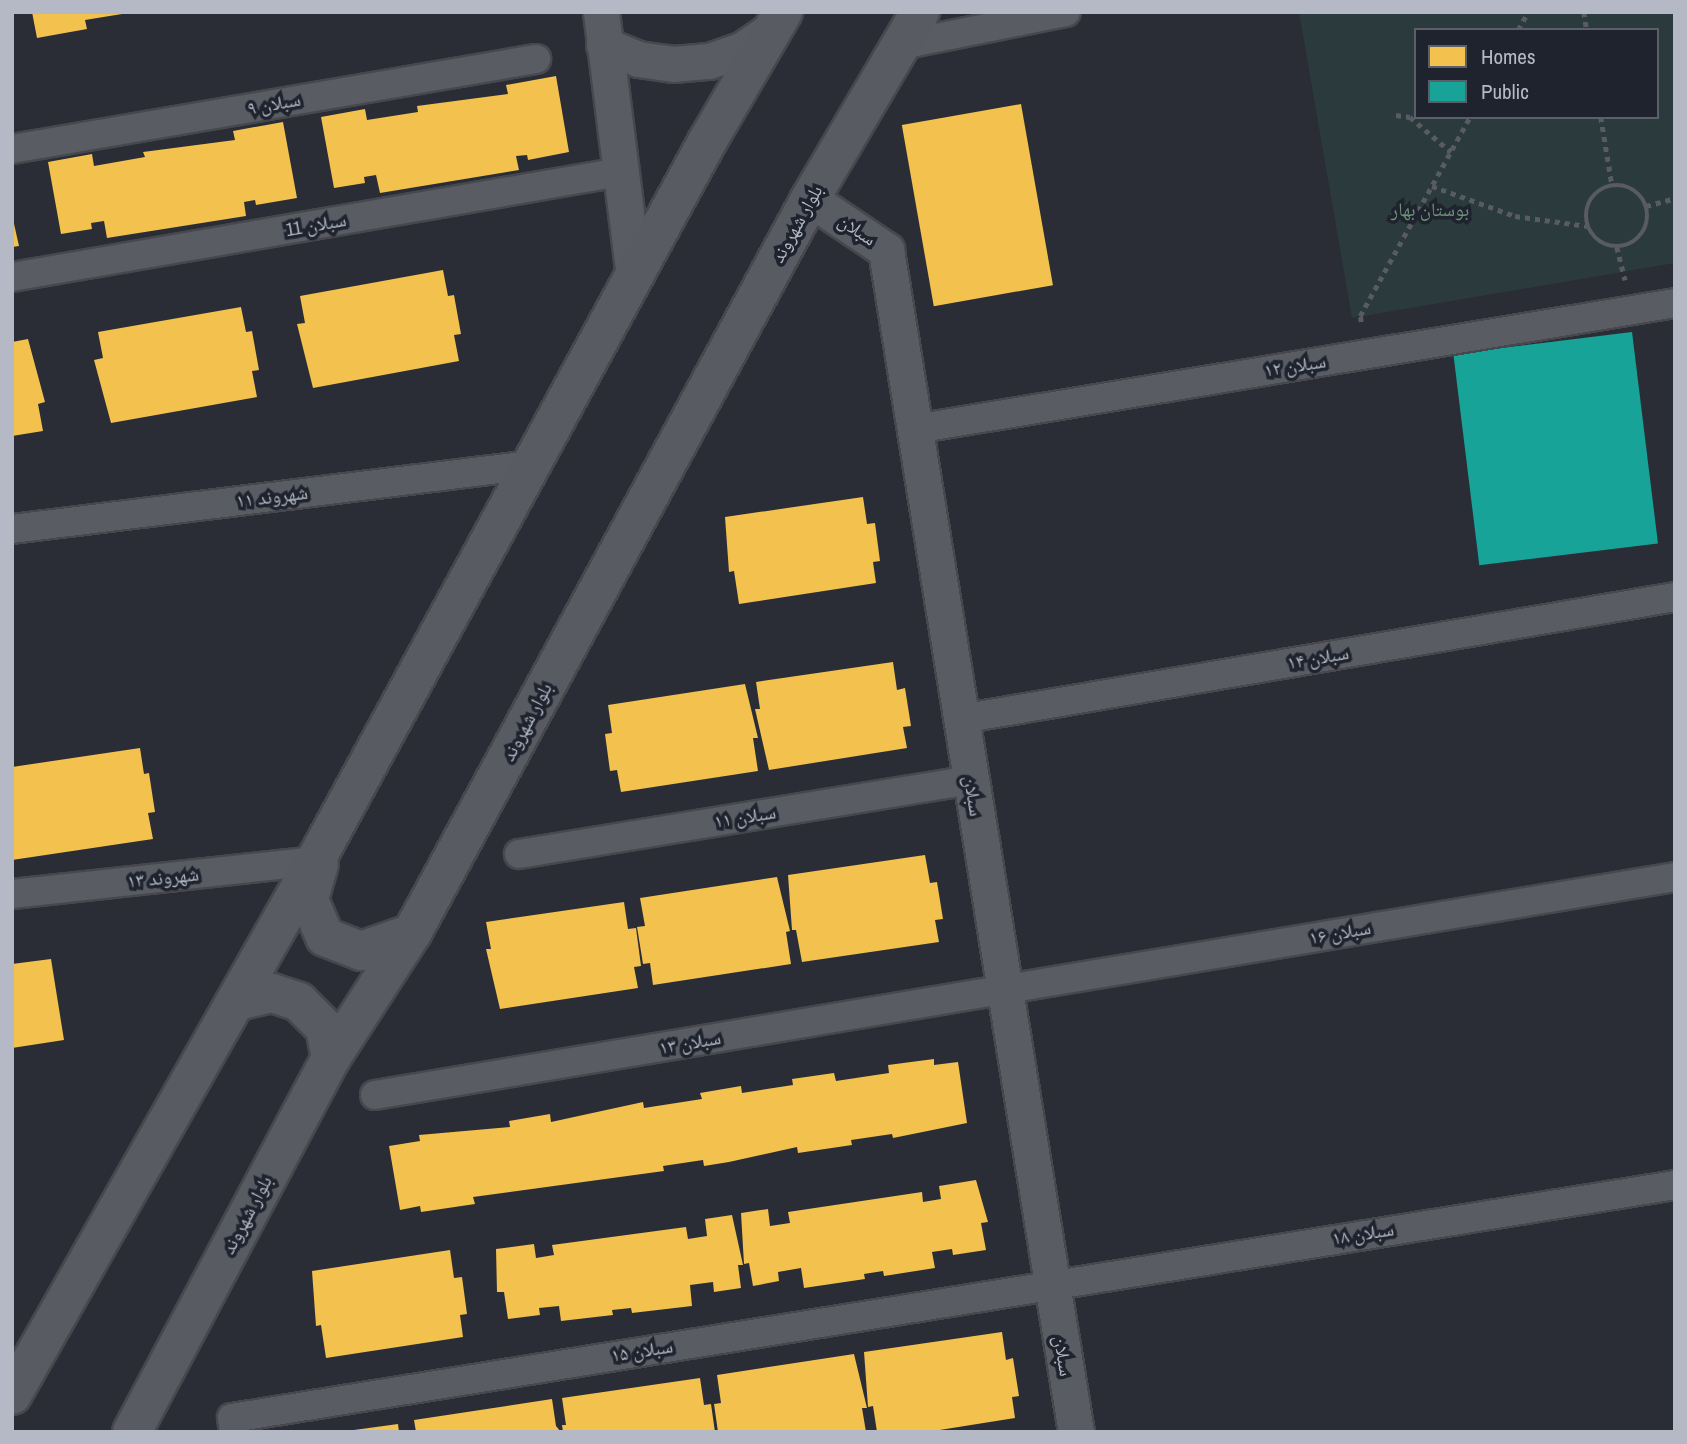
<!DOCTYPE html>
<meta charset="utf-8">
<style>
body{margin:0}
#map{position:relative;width:1687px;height:1444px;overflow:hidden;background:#2a2d35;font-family:"Archivo Narrow","Noto Naskh Arabic",sans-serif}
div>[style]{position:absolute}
.green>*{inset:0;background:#2b3a3d}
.homes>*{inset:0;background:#f2c14e;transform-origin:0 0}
.public>*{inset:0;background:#17a398;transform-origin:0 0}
.path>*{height:4.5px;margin-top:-2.25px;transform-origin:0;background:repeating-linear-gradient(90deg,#585b60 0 5px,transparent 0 10px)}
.path>.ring{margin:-2.25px;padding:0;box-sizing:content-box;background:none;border:4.5px solid #585b60;border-radius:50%}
.roads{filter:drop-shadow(2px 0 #46484e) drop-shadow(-2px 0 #46484e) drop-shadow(0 2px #46484e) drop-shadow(0 -2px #46484e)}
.minor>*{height:28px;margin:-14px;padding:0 14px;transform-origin:14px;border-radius:14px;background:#595c63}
.tertiary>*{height:35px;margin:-17.5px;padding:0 17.5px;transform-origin:17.5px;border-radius:17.5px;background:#595c63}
.secondary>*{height:38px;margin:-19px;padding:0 19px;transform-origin:19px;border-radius:19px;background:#585b61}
span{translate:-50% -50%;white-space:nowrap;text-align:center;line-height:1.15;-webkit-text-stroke:7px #1e232e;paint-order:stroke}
.street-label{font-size:19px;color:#b4b9c5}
.park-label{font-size:19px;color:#6e937b}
.frame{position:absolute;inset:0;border:14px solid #b4b9c5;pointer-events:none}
.legend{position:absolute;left:1414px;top:28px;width:245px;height:91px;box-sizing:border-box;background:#1e232e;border:2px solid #5a5f6a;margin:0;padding:9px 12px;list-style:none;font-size:21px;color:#b4b9c5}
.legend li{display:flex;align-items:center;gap:14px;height:35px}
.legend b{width:35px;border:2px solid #5a5f6a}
</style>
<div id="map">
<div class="green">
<div style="clip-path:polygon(evenodd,1299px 12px,1675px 12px,1675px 263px,1352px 318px,1299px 12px,1416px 30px,1657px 30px,1657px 117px,1416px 117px,1416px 30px)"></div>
</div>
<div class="homes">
<div style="clip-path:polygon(32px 12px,122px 12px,122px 14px,85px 20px,87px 29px,37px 38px)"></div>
<div style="clip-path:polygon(556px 76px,569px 152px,528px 160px,527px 155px,516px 156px,519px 170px,380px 193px,376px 175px,364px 177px,365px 183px,334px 188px,321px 117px,365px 109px,367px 120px,418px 112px,417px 106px,508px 94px,506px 85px)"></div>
<div style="left:1021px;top:104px;width:184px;height:121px;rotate:80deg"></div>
<div style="clip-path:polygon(283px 122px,297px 198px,256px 205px,255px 200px,244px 202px,246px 216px,107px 238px,104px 221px,91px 223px,92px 229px,61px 234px,48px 162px,92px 154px,94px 166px,145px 157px,143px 152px,235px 140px,233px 131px)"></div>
<div style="clip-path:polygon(12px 215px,19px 246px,12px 247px)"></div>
<div style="clip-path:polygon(443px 270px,448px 296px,454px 295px,461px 334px,454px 335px,459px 361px,313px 388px,297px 324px,305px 323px,300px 296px)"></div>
<div style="clip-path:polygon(241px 307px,246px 332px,252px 331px,259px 370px,252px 371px,257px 397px,111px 423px,94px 360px,103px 358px,98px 332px)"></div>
<div style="clip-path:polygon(28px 339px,45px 402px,38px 404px,43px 431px,12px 436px,12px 342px)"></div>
<div style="clip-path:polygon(863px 497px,867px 524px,875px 523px,880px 561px,873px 562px,876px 583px,739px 604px,734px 571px,729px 572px,725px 517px)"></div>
<div style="clip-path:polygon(893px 662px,897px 690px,905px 688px,911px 726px,903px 727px,907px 748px,769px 770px,755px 709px,760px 709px,756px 682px)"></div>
<div style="clip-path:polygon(745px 684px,758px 738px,753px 738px,758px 771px,621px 792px,617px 770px,610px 771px,605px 734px,612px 733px,608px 705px)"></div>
<div style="clip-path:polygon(140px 748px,144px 774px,149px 773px,155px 812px,148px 813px,153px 839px,12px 860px,12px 767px)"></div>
<div style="clip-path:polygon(925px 855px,930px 883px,937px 882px,943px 919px,935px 920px,939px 942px,802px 962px,796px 930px,792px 930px,788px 875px)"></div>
<div style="clip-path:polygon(777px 877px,790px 931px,786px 932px,791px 964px,653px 985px,650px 963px,643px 964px,637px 927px,645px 926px,640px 898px)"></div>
<div style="clip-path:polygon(624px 902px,628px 929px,636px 928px,641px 966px,634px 967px,638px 988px,500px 1009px,486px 949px,491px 949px,486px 922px)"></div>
<div style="clip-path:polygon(51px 959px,64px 1040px,12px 1048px,12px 964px)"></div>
<div style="clip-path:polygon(934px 1059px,934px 1065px,958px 1062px,967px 1123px,893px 1138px,892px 1134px,851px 1140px,852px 1145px,798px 1153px,797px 1147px,729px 1162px,704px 1166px,703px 1160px,663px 1166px,664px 1171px,473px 1197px,475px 1204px,421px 1212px,420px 1206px,400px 1210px,389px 1146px,420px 1141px,419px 1135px,510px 1127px,509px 1121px,550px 1114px,551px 1122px,643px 1102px,644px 1108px,702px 1099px,700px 1093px,741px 1086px,742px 1093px,793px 1085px,792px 1079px,834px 1073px,836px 1081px,889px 1073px,888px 1065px)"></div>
<div style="clip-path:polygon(976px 1180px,988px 1222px,981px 1223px,986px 1250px,953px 1255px,952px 1249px,932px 1252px,935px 1268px,884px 1276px,883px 1271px,864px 1274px,865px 1279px,804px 1288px,801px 1268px,778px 1272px,779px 1281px,753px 1286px,749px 1263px,744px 1264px,741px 1213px,768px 1209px,770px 1226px,790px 1223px,788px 1212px,922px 1192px,923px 1202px,941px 1199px,939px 1186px)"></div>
<div style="clip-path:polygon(732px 1215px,743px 1265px,738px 1265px,741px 1288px,714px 1292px,713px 1282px,690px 1285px,692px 1306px,632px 1313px,631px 1308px,612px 1310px,613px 1315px,561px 1321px,559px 1306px,539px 1308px,540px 1315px,508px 1319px,504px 1292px,497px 1292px,496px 1249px,534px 1244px,536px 1258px,554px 1255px,552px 1245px,686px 1227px,688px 1239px,707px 1236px,705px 1219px)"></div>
<div style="clip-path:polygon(450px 1250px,454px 1278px,462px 1277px,467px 1314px,460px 1315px,463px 1337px,326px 1358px,321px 1325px,316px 1326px,312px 1271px)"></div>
<div style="clip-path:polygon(1002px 1332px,1006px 1360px,1013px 1358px,1019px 1396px,1012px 1397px,1015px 1418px,927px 1432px,877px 1432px,873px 1406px,868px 1407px,864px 1352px)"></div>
<div style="clip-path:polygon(854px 1354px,867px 1408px,862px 1408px,866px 1432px,718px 1432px,714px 1404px,721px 1403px,717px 1375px)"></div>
<div style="clip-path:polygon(700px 1378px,704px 1405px,711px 1404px,715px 1432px,563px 1432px,562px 1425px,566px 1425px,562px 1398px)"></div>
<div style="clip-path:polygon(552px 1399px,556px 1426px,561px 1432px,416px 1432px,414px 1420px)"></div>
<div style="clip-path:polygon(398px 1424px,399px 1432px,354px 1432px,354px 1430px)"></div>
</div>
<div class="public">
<div style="left:1632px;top:332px;width:213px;height:180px;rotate:83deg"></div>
</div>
<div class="path">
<div style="left:1333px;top:12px;width:1px;rotate:90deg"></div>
<div style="left:1584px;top:12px;width:18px;rotate:81deg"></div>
<div style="left:1518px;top:30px;width:21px;rotate:-61deg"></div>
<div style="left:1396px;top:115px;width:14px;rotate:8deg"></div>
<div style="left:1410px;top:117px;width:54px;rotate:40.5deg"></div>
<div style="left:1601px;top:117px;width:69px;rotate:80.8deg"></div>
<div class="ring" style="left:1586px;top:185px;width:57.5px;height:57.5px"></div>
<div style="left:1432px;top:186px;width:88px;rotate:19.9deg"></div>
<div style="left:1515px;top:216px;width:73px;rotate:7.9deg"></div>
<div style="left:1646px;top:206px;width:30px;rotate:-15deg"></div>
<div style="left:1617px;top:247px;width:34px;rotate:76deg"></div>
<div style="left:1361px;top:322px;width:6px;rotate:-99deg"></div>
<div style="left:1360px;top:316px;width:227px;rotate:-61.1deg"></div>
</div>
<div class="roads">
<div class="minor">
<div style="left:901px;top:45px;width:168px;rotate:-11.3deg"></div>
<div style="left:12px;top:149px;width:532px;rotate:-9.75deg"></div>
<div style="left:12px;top:277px;width:617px;rotate:-9.8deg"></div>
<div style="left:915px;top:429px;width:770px;rotate:-9.41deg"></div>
<div style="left:12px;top:529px;width:523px;rotate:-7.03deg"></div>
<div style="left:961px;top:719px;width:724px;rotate:-9.7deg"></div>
<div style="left:519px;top:854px;width:458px;rotate:-9.3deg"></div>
<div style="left:12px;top:894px;width:304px;rotate:-6.2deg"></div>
<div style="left:375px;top:1095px;width:1318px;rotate:-9.52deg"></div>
<div style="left:234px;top:1432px;width:14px;rotate:-98deg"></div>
<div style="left:232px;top:1418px;width:1462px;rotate:-9.17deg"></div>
</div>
<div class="tertiary">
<div style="left:601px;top:12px;width:267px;rotate:82.9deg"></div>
<div style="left:604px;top:45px;width:37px;rotate:22deg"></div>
<div style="left:638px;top:59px;width:35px;rotate:8deg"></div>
<div style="left:673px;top:64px;width:36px;rotate:-5deg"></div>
<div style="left:709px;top:61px;width:36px;rotate:-19deg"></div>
<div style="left:743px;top:49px;width:36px;rotate:-34deg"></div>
<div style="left:810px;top:199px;width:92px;rotate:33.9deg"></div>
<div style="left:886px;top:250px;width:1197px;rotate:80.87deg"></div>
</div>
<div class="secondary">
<div style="left:319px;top:864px;width:37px;rotate:106deg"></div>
<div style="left:309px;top:900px;width:40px;rotate:66.6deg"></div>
<div style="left:325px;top:937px;width:39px;rotate:21deg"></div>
<div style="left:361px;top:951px;width:54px;rotate:-19.4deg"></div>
<div style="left:237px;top:1001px;width:36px;rotate:-13deg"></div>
<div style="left:272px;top:993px;width:28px;rotate:18deg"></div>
<div style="left:299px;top:1002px;width:37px;rotate:45deg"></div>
<div style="left:325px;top:1028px;width:31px;rotate:79deg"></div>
<div style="left:12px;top:1395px;width:632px;rotate:-60.43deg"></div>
<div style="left:324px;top:845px;width:801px;rotate:-61.42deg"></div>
<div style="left:707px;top:142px;width:151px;rotate:-59.7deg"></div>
<div style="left:132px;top:1432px;width:424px;rotate:-62deg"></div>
<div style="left:331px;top:1058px;width:149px;rotate:-57.1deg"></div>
<div style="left:412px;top:933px;width:835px;rotate:-61.53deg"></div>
<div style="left:810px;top:199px;width:217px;rotate:-59.5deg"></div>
</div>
</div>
<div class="street-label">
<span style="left:274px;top:104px;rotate:-10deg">سبلان ۹</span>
<span style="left:797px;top:224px;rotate:-61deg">بلوار شهروند</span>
<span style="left:316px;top:225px;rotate:-10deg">سبلان 11</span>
<span style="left:857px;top:230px;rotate:34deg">سبلان</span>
<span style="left:1295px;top:366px;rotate:-9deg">سبلان ۱۲</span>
<span style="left:272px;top:497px;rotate:-7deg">شهروند ۱۱</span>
<span style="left:1318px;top:658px;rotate:-10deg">سبلان ۱۴</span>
<span style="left:527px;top:722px;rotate:-62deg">بلوار شهروند</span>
<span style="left:973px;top:796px;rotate:81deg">سبلان</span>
<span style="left:745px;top:817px;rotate:-9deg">سبلان ۱۱</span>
<span style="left:163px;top:878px;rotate:-6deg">شهروند ۱۳</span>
<span style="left:1340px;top:933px;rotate:-10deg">سبلان ۱۶</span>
<span style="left:690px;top:1043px;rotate:-10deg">سبلان ۱۳</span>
<span style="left:247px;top:1215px;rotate:-62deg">بلوار شهروند</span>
<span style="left:1363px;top:1234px;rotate:-9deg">سبلان ۱۸</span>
<span style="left:642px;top:1351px;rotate:-9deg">سبلان ۱۵</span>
<span style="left:1063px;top:1356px;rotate:81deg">سبلان</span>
</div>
<div class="park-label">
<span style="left:1430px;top:210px">بوستان بهار</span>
</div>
<div class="frame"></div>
<ul class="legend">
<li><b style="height:19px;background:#f2c14e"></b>Homes</li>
<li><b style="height:19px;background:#17a398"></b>Public</li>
</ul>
</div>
